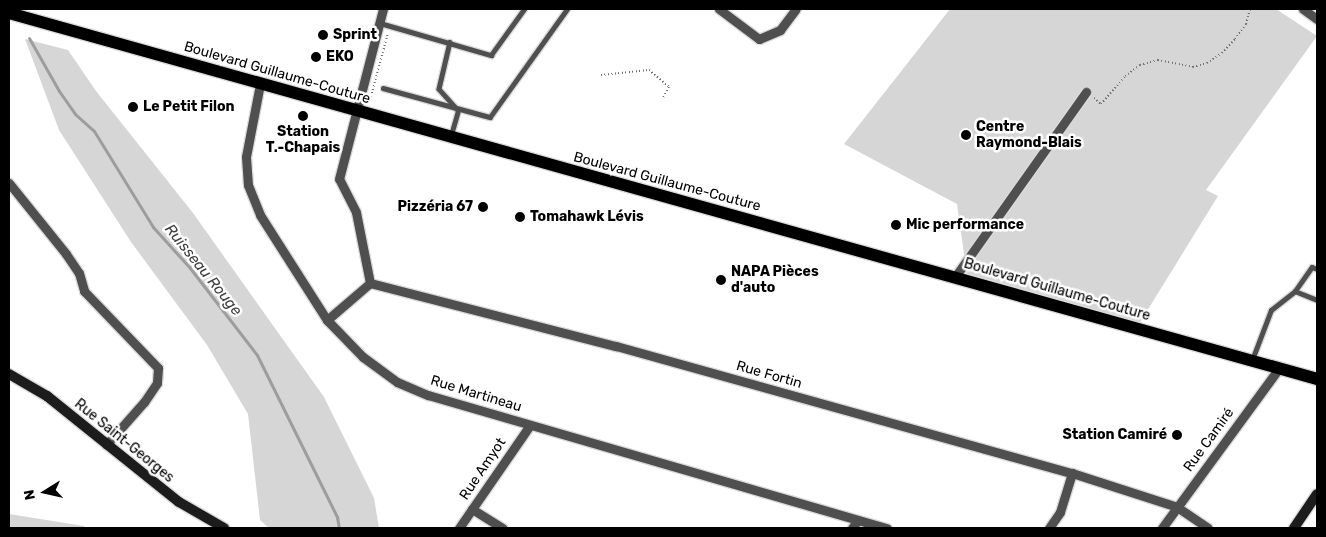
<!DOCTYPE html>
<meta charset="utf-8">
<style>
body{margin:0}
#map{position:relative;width:1326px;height:537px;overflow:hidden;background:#fff;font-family:Rubik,sans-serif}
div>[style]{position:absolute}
.green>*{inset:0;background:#d6d6d6}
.stream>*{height:3px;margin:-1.5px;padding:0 1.5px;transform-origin:1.5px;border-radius:1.5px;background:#9d9d9d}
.path>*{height:2px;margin-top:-1px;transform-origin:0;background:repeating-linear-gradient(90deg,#717171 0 1px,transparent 0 3.5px)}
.roads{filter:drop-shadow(1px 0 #dbdbdb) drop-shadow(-1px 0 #dbdbdb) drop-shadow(0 1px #dbdbdb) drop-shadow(0 -1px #dbdbdb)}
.lane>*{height:4.5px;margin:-2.25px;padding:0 2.25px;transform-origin:2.25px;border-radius:2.25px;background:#4f4f4f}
.street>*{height:9px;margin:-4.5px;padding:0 4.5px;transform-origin:4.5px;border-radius:4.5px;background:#4f4f4f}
.secondary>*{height:10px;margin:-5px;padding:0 5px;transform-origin:5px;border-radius:5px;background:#1c1c1c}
.primary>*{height:12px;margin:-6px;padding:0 6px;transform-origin:6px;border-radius:6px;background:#000}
.dots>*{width:14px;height:14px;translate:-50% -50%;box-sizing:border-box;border:2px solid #fff;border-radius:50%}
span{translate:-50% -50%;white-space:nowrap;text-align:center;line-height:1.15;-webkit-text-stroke:5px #fff;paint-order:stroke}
.poi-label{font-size:14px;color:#000;font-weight:700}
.left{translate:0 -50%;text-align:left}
.right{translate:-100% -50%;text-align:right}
.street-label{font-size:14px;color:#000}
.water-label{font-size:15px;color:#3e3e3e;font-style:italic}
.frame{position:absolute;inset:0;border:10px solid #000;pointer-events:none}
.north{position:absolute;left:20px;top:467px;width:50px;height:50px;-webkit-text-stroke:4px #fff;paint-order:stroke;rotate:260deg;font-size:14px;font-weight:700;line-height:20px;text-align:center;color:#000}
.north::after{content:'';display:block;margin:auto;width:18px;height:22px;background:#000;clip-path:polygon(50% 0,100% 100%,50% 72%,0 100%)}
</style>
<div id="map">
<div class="green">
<div style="clip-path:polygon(950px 9px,1276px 9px,1317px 36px,1206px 190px,1218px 196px,1139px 324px,967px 275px,957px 204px,844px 144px)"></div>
<div style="clip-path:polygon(25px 39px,68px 50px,96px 91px,193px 213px,324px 397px,374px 498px,379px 528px,269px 528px,260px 520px,248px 414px,207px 345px,131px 242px,59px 130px)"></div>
<div style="clip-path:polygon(9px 514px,84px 526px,86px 528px,9px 528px)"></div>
</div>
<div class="stream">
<div style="left:29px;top:38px;width:61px;rotate:60.5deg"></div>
<div style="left:59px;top:91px;width:28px;rotate:55deg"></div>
<div style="left:75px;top:114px;width:25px;rotate:42deg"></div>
<div style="left:94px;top:131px;width:113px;rotate:58.4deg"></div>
<div style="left:153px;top:227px;width:55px;rotate:47.9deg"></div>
<div style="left:190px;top:268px;width:110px;rotate:52.4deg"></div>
<div style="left:257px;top:355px;width:181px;rotate:63.7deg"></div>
<div style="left:337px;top:517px;width:11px;rotate:80deg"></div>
</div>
<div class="path">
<div style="left:601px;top:75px;width:48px;rotate:-5.9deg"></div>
<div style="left:649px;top:70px;width:26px;rotate:40deg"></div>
<div style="left:669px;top:87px;width:13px;rotate:119deg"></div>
<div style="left:1094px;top:98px;width:9px;rotate:41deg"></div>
<div style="left:1101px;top:104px;width:37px;rotate:-49deg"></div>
<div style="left:1125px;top:76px;width:19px;rotate:-36deg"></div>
<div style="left:1140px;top:65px;width:19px;rotate:-16deg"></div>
<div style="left:1158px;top:60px;width:36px;rotate:11deg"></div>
<div style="left:1193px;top:67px;width:15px;rotate:-16deg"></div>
<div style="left:1207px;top:63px;width:18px;rotate:-34deg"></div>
<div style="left:1222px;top:53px;width:19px;rotate:-47deg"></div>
<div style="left:1235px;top:39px;width:19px;rotate:-54deg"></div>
<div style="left:1246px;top:24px;width:16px;rotate:-75deg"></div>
<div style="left:370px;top:100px;width:69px;rotate:-75deg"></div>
</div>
<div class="roads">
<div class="lane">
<div style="left:380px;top:23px;width:116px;rotate:16.1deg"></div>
<div style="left:491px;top:55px;width:57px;rotate:-54.3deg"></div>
<div style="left:450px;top:42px;width:48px;rotate:103.2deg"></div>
<div style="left:439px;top:89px;width:27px;rotate:48deg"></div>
<div style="left:383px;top:88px;width:111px;rotate:15.2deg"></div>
<div style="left:490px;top:117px;width:133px;rotate:-54.5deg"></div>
<div style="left:451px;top:135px;width:26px;rotate:-74deg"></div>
<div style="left:1295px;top:291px;width:24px;rotate:22deg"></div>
<div style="left:1252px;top:360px;width:53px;rotate:-69.2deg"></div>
<div style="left:1271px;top:310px;width:31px;rotate:-38deg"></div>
<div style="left:1295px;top:291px;width:29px;rotate:-55deg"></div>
<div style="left:1312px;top:267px;width:5px;rotate:22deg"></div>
</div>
<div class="street">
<div style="left:719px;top:9px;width:50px;rotate:36.9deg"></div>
<div style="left:759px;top:39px;width:23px;rotate:-23deg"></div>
<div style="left:780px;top:30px;width:26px;rotate:-53deg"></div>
<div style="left:1303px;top:9px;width:17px;rotate:36deg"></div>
<div style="left:260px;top:84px;width:74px;rotate:100.9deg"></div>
<div style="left:246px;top:157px;width:28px;rotate:86deg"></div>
<div style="left:248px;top:185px;width:32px;rotate:68deg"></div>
<div style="left:260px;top:215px;width:125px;rotate:57.5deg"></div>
<div style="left:327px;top:320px;width:52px;rotate:45.8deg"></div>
<div style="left:363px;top:357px;width:42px;rotate:36.3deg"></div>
<div style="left:397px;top:382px;width:34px;rotate:23deg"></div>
<div style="left:428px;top:395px;width:478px;rotate:16.2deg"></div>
<div style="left:9px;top:183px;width:91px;rotate:51.2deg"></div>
<div style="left:66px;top:254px;width:23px;rotate:56deg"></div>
<div style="left:79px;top:273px;width:19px;rotate:74deg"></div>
<div style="left:84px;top:291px;width:107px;rotate:46.1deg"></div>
<div style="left:158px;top:368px;width:15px;rotate:94deg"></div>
<div style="left:157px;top:383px;width:23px;rotate:124deg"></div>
<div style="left:144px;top:402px;width:57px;rotate:131.5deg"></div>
<div style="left:955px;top:277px;width:227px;rotate:-54.7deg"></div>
<div style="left:370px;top:283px;width:254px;rotate:14.4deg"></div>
<div style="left:616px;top:346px;width:473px;rotate:15.6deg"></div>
<div style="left:1072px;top:473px;width:110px;rotate:17.9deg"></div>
<div style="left:1177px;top:507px;width:37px;rotate:34deg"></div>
<div style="left:370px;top:283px;width:72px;rotate:-101.2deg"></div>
<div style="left:356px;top:212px;width:37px;rotate:-117deg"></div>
<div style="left:339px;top:179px;width:176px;rotate:-75.5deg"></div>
<div style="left:327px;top:320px;width:57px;rotate:-40.7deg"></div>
<div style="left:472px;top:509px;width:36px;rotate:32deg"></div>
<div style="left:459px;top:528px;width:125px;rotate:-55.4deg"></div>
<div style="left:852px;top:528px;width:10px;rotate:-53deg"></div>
<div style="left:1049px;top:528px;width:19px;rotate:-55deg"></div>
<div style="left:1060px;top:512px;width:41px;rotate:-72.9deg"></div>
<div style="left:1162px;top:528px;width:198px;rotate:-53.8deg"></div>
</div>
<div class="secondary">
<div style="left:9px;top:374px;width:44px;rotate:30.1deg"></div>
<div style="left:47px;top:396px;width:169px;rotate:38.8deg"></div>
<div style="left:179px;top:502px;width:52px;rotate:30deg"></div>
<div style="left:1294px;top:528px;width:41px;rotate:-55.9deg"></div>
</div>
<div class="primary">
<div style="left:9px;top:13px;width:1358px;rotate:15.63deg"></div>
</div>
</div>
<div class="dots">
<div style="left:323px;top:35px;background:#000"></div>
<div style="left:316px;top:57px;background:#000"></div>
<div style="left:133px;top:107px;background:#000"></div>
<div style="left:303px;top:116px;background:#000"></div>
<div style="left:966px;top:135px;background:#000"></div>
<div style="left:483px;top:207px;background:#000"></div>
<div style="left:520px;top:217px;background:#000"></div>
<div style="left:896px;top:225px;background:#000"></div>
<div style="left:721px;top:280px;background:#000"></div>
<div style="left:1177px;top:435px;background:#000"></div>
</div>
<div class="poi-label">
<span class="left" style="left:333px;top:35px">Sprint</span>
<span class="left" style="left:326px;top:57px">EKO</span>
<span class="left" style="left:143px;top:107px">Le Petit Filon</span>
<span class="left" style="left:976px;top:135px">Centre<br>Raymond-Blais</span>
<span style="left:303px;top:140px">Station<br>T.-Chapais</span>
<span class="right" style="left:473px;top:207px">Pizzéria 67</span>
<span class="left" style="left:530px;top:217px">Tomahawk Lévis</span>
<span class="left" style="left:906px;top:225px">Mic performance</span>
<span class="left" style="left:731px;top:280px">NAPA Pièces<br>d'auto</span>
<span class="right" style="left:1167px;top:435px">Station Camiré</span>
</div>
<div class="street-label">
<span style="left:277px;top:73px;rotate:16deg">Boulevard Guillaume-Couture</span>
<span style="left:667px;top:182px;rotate:15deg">Boulevard Guillaume-Couture</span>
<span style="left:1057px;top:290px;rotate:16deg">Boulevard Guillaume-Couture</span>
<span style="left:769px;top:375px;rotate:16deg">Rue Fortin</span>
<span style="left:476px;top:394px;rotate:17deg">Rue Martineau</span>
<span style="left:1209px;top:440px;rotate:-54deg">Rue Camiré</span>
<span style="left:124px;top:441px;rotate:39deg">Rue Saint-Georges</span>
<span style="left:483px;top:469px;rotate:-56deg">Rue Amyot</span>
</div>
<div class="water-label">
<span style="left:203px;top:270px;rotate:51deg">Ruisseau Rouge</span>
</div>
<div class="frame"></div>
<div class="north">N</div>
</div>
